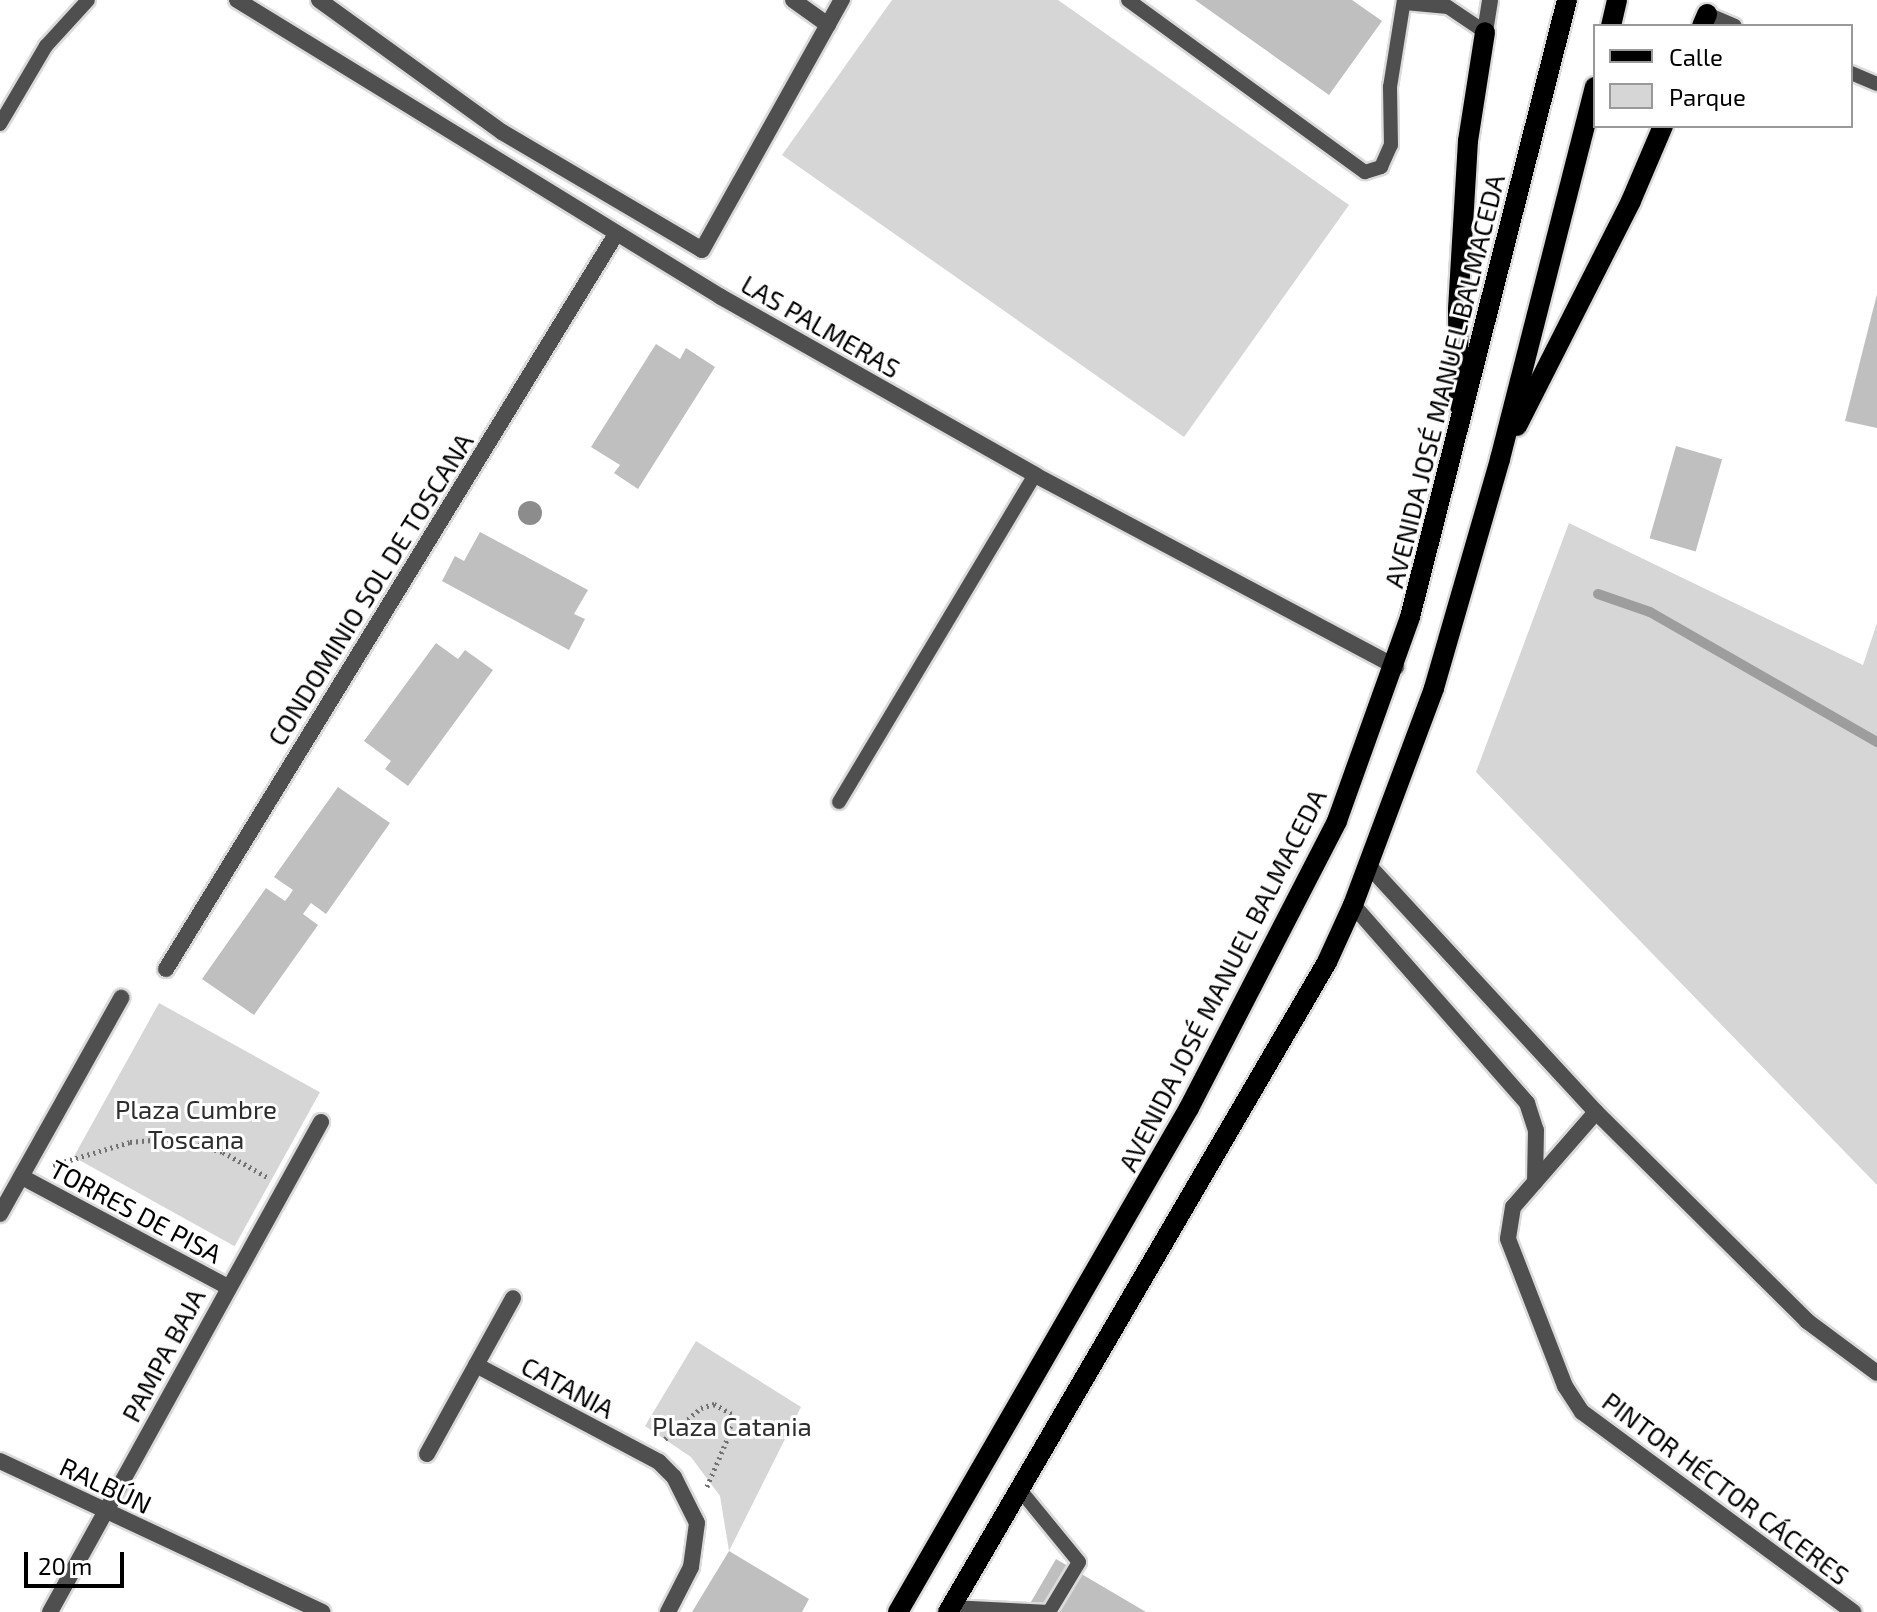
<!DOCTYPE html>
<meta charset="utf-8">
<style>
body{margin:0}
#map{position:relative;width:1877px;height:1612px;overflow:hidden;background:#fff;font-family:"Exo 2",sans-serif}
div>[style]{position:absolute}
.green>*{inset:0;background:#d6d6d6;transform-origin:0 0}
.stream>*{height:10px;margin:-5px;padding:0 5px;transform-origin:5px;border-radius:5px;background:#9d9d9d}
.building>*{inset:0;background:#bfbfbf;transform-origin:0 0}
.path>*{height:5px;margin-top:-2.5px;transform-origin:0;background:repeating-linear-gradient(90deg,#717171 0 2px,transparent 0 6px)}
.roads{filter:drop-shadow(2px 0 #dbdbdb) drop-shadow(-2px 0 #dbdbdb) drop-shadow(0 2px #dbdbdb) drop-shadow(0 -2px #dbdbdb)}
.service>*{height:14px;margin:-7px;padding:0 7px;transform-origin:7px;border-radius:7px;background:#4f4f4f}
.minor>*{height:16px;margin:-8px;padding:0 8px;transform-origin:8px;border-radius:8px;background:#4f4f4f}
.tertiary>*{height:16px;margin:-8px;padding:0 8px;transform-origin:8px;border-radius:8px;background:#4f4f4f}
.primary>*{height:20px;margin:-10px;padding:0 10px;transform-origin:10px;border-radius:10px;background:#000}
.trees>*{width:24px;height:24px;margin:-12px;border-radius:50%;background:#8c8c8c}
span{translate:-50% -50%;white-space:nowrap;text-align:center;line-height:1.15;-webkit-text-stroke:6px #fff;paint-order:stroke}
.street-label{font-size:26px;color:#000}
.park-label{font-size:26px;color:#2d2d2d}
.legend{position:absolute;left:1593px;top:24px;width:260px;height:104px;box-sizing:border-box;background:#fff;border:2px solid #999;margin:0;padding:10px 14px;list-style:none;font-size:24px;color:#000}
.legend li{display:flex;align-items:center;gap:16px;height:40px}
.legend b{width:40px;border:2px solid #999}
.scale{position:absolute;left:24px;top:1552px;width:100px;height:36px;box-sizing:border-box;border:4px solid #000;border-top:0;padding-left:10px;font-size:24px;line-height:28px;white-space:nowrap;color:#000;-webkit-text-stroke:6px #fff;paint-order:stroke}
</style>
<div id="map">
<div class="green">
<div style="clip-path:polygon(892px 0,1058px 0,1349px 205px,1184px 437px,782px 155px)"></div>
<div style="clip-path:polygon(1569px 523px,1863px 665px,1877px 623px,1877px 1185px,1476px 772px)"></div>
<div style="left:159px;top:1003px;width:184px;height:176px;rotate:29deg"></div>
<div style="clip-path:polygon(696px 1341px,801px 1407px,729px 1551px,720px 1496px,691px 1457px,645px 1426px)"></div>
</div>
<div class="stream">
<div style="left:1598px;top:594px;width:55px;rotate:19.1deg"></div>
<div style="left:1650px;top:612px;width:262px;rotate:29.8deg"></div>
</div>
<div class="building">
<div style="clip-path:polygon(1195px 0,1352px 0,1382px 21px,1329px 95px)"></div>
<div style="clip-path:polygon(1877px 294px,1877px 428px,1845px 421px)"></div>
<div style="clip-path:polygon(656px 344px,680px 359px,686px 348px,715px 367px,638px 489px,614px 473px,620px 465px,591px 447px)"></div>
<div style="left:1676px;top:446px;width:48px;height:96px;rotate:16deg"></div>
<div style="clip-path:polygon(480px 532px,588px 590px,574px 614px,585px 619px,569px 650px,442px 581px,455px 556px,464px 561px)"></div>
<div style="clip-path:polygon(436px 643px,458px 659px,465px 650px,493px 670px,408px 786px,385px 769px,391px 761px,364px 741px)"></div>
<div style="clip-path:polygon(338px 787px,390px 823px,326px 914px,311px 903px,303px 914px,318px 925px,254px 1015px,202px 979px,266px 888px,285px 901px,289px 896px,293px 890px,274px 877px)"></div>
<div style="clip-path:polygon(729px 1551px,809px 1599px,802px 1612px,692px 1612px)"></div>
<div style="clip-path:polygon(1056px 1559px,1146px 1612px,1037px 1612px,1028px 1607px)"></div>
</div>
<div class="path">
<div style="left:53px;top:1165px;width:80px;rotate:-16.6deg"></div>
<div style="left:130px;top:1142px;width:44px;rotate:-5.2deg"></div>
<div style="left:174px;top:1138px;width:51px;rotate:15.9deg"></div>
<div style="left:223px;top:1152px;width:51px;rotate:29.6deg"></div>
<div style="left:665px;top:1439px;width:48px;rotate:-40.7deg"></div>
<div style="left:701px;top:1408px;width:14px;rotate:-17deg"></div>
<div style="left:714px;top:1404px;width:21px;rotate:29deg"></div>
<div style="left:732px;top:1414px;width:21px;rotate:98deg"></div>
<div style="left:729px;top:1435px;width:59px;rotate:113.1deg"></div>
</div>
<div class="roads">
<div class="service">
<div style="left:1128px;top:0;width:293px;rotate:36deg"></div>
<div style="left:1365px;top:172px;width:17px;rotate:-17deg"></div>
<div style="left:1381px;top:167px;width:24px;rotate:-66deg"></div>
<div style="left:1391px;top:145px;width:58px;rotate:-91deg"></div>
<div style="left:1390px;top:87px;width:88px;rotate:-80.9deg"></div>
<div style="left:1405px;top:3px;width:43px;rotate:5.3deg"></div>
<div style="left:1448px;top:7px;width:45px;rotate:34deg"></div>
<div style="left:1707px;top:14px;width:30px;rotate:23deg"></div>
<div style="left:1851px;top:73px;width:28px;rotate:23deg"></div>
<div style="left:0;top:124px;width:91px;rotate:-59.5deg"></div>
<div style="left:46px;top:46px;width:62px;rotate:-47.6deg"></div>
<div style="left:839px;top:802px;width:381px;rotate:-59.1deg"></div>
<div style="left:951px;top:1607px;width:98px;rotate:2.9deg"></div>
<div style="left:1049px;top:1612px;width:58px;rotate:-59deg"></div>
<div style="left:1079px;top:1562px;width:93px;rotate:-129.3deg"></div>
</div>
<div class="minor">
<div style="left:237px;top:0;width:568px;rotate:31.53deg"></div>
<div style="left:721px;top:297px;width:361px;rotate:29.5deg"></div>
<div style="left:1035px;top:475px;width:409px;rotate:28deg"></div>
<div style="left:319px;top:0;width:226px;rotate:35.8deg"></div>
<div style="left:502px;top:132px;width:232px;rotate:30.5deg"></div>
<div style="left:702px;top:250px;width:287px;rotate:-60.8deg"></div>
<div style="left:793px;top:0;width:43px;rotate:35.5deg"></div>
<div style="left:1368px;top:865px;width:336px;rotate:47.3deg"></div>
<div style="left:1596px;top:1112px;width:297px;rotate:44.7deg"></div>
<div style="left:1807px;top:1321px;width:87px;rotate:36.6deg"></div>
<div style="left:1353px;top:905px;width:264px;rotate:48.7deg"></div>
<div style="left:1527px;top:1103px;width:28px;rotate:72deg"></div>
<div style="left:1536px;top:1130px;width:52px;rotate:91.1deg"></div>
<div style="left:166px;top:969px;width:862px;rotate:-58.52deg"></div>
<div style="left:1596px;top:1112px;width:126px;rotate:131.1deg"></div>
<div style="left:1513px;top:1207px;width:32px;rotate:99deg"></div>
<div style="left:1508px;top:1239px;width:158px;rotate:68.8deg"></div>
<div style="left:1565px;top:1386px;width:31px;rotate:57deg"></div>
<div style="left:1582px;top:1412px;width:337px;rotate:36.4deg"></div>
<div style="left:22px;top:1177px;width:234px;rotate:28.1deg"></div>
<div style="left:0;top:1214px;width:248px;rotate:-60.7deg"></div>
<div style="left:476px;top:1365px;width:207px;rotate:27.9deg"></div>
<div style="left:659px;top:1462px;width:21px;rotate:45deg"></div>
<div style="left:674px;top:1477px;width:51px;rotate:63.4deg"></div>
<div style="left:697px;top:1523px;width:44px;rotate:97.8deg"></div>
<div style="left:691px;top:1567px;width:51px;rotate:117.1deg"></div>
<div style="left:427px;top:1454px;width:178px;rotate:-61.1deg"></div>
<div style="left:0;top:1461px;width:356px;rotate:25.1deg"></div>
<div style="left:50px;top:1612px;width:560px;rotate:-61.05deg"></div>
</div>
<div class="tertiary">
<div style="left:1485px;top:32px;width:32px;rotate:-81deg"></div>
</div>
<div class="primary">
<div style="left:1611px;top:26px;width:27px;rotate:-77deg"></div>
<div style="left:1702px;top:26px;width:13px;rotate:-67deg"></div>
<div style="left:1459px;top:405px;width:96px;rotate:-90.6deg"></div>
<div style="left:1458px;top:309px;width:168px;rotate:-86.6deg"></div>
<div style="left:1468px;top:141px;width:110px;rotate:-81.1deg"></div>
<div style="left:1517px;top:426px;width:252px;rotate:-63.1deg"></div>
<div style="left:1631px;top:201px;width:82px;rotate:-66.9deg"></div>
<div style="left:898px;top:1612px;width:582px;rotate:-60deg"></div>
<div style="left:1189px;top:1108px;width:323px;rotate:-62.7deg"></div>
<div style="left:1337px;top:821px;width:217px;rotate:-70.3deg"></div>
<div style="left:1410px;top:617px;width:637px;rotate:-75.72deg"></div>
<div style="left:948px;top:1612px;width:752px;rotate:-59.75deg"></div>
<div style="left:1327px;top:962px;width:63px;rotate:-65.5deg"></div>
<div style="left:1353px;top:905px;width:232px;rotate:-69.5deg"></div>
<div style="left:1434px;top:688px;width:238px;rotate:-73.9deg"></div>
<div style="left:1500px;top:459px;width:384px;rotate:-75.7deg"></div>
</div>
</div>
<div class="trees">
<div style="left:530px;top:513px"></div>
</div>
<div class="street-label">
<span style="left:821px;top:326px;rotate:30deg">LAS PALMERAS</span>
<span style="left:1444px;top:381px;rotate:-76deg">AVENIDA JOSÉ MANUEL BALMACEDA</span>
<span style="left:370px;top:589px;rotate:-58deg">CONDOMINIO SOL DE TOSCANA</span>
<span style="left:1222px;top:980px;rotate:-63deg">AVENIDA JOSÉ MANUEL BALMACEDA</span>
<span style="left:136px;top:1211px;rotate:28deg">TORRES DE PISA</span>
<span style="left:163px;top:1355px;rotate:-62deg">PAMPA BAJA</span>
<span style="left:568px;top:1387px;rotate:28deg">CATANIA</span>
<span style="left:106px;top:1485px;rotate:25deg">RALBÚN</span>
<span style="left:1726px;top:1488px;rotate:37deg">PINTOR HÉCTOR CÁCERES</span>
</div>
<div class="park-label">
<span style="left:196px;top:1124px">Plaza Cumbre<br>Toscana</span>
<span style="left:732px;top:1426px">Plaza Catania</span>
</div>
<ul class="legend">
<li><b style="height:10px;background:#000"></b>Calle</li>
<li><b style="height:22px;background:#d6d6d6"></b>Parque</li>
</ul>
<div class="scale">20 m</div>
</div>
